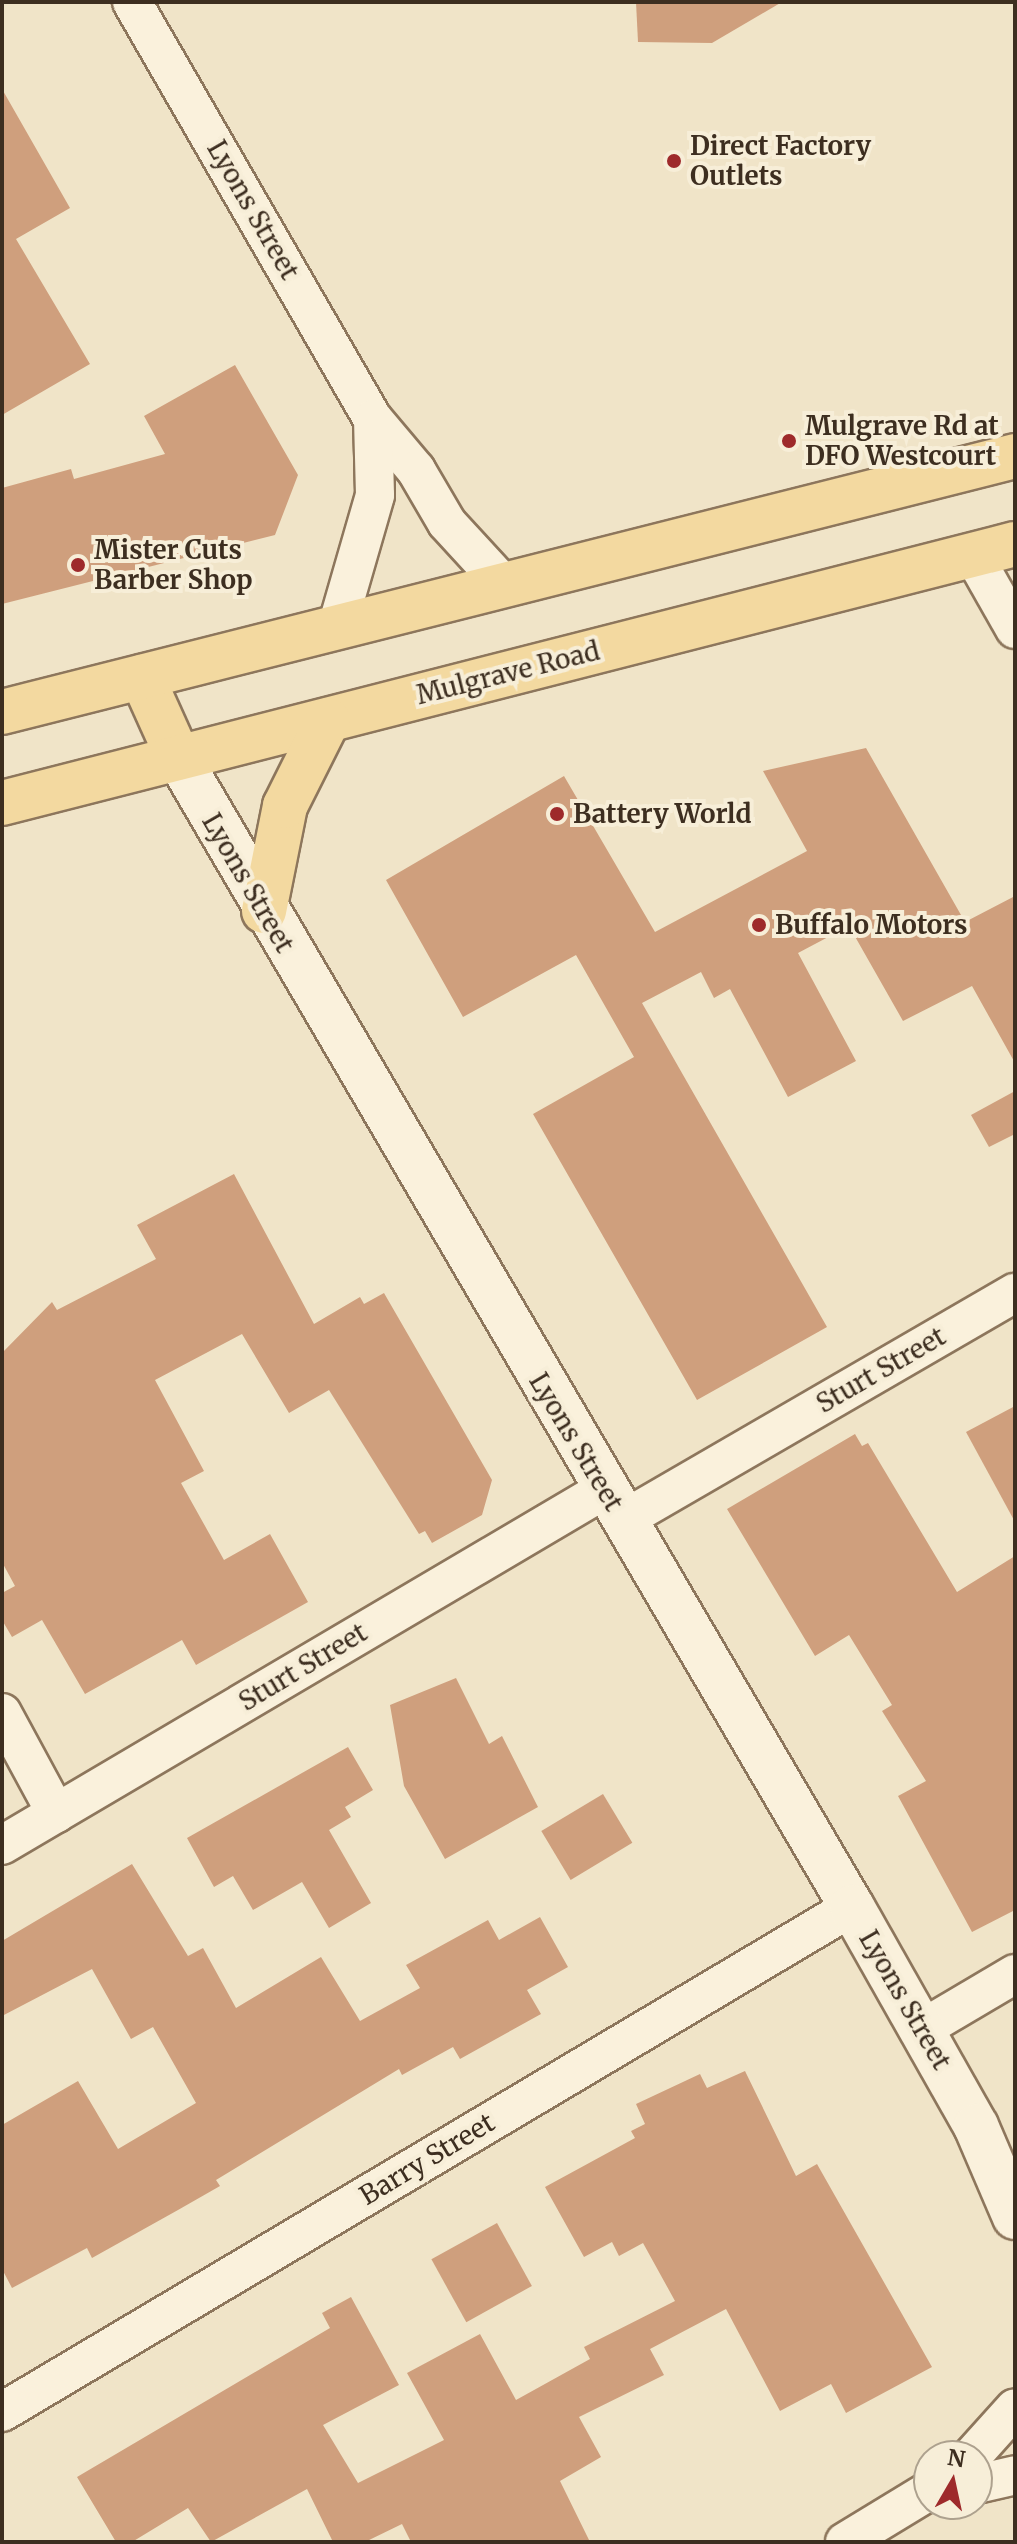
<!DOCTYPE html>
<style>
body{margin:0}
#map{position:relative;width:1017px;height:2544px;overflow:hidden;background:#f0e4c8;font-family:Merriweather,serif}
div>[style]{position:absolute}
.building>*{inset:0;background:#cf9f7d;transform-origin:0 0}
.roads{filter:drop-shadow(2px 0 #8d765c) drop-shadow(-2px 0 #8d765c) drop-shadow(0 2px #8d765c) drop-shadow(0 -2px #8d765c)}
.street>*{height:38px;margin:-19px;padding:0 19px;transform-origin:19px;border-radius:19px;background:#faf1dc}
.secondary>*{height:44px;margin:-22px;padding:0 22px;transform-origin:22px;border-radius:22px;background:#faf1dc}
.primary>*{height:44px;margin:-22px;padding:0 22px;transform-origin:22px;border-radius:22px;background:#f3d9a0}
.dots>*{width:22px;height:22px;translate:-50% -50%;box-sizing:border-box;border:4px solid #f7eed8;border-radius:50%}
span{translate:-50% -50%;white-space:nowrap;text-align:center;line-height:1.15;-webkit-text-stroke:8px #f7eed8;paint-order:stroke}
.poi-label{font-size:26px;color:#3d2e20;font-weight:700}
.left{translate:0 -50%;text-align:left}
.street-label{font-size:26px;color:#3d2e20}
.frame{position:absolute;inset:0;border:4px solid #3d2e20;pointer-events:none}
.north{position:absolute;left:913px;top:2440px;width:80px;height:80px;box-sizing:border-box;background:#f7eed8;border:2px solid #ada18e;border-radius:50%;rotate:9deg;font-size:22px;font-weight:700;line-height:32px;text-align:center;color:#3d2e20}
.north::after{content:'';display:block;margin:auto;width:28px;height:36px;background:#9e2a2b;clip-path:polygon(50% 0,100% 100%,50% 72%,0 100%)}
</style>
<div id="map">
<div class="building">
<div style="clip-path:polygon(636px 2px,782px 2px,712px 43px,638px 42px)"></div>
<div style="clip-path:polygon(2px 89px,70px 208px,16px 239px,90px 364px,2px 415px)"></div>
<div style="clip-path:polygon(235px 365px,298px 475px,275px 535px,2px 604px,2px 488px,71px 469px,74px 479px,165px 454px,144px 416px)"></div>
<div style="clip-path:polygon(866px 748px,965px 922px,1015px 896px,1015px 1063px,972px 986px,903px 1021px,849px 926px,798px 953px,856px 1061px,788px 1097px,730px 989px,714px 998px,701px 972px,642px 1003px,827px 1327px,697px 1400px,533px 1114px,634px 1057px,576px 955px,463px 1017px,386px 880px,564px 776px,655px 932px,807px 851px,763px 771px)"></div>
<div style="clip-path:polygon(1015px 1091px,1015px 1134px,989px 1147px,971px 1115px)"></div>
<div style="clip-path:polygon(234px 1174px,314px 1324px,360px 1297px,364px 1304px,384px 1293px,492px 1480px,482px 1515px,432px 1543px,425px 1531px,419px 1534px,329px 1390px,289px 1413px,242px 1334px,155px 1380px,204px 1471px,181px 1483px,224px 1560px,270px 1534px,308px 1602px,196px 1665px,182px 1640px,85px 1694px,42px 1620px,12px 1637px,2px 1620px,2px 1593px,15px 1586px,2px 1562px,2px 1353px,52px 1302px,57px 1310px,156px 1259px,137px 1225px)"></div>
<div style="clip-path:polygon(1015px 1406px,1015px 1522px,966px 1432px)"></div>
<div style="clip-path:polygon(855px 1434px,862px 1446px,868px 1443px,957px 1592px,1015px 1556px,1015px 1910px,972px 1932px,898px 1796px,926px 1781px,882px 1711px,892px 1705px,849px 1635px,815px 1656px,727px 1509px)"></div>
<div style="clip-path:polygon(456px 1678px,489px 1744px,502px 1736px,538px 1807px,445px 1859px,404px 1786px,390px 1705px)"></div>
<div style="clip-path:polygon(348px 1747px,373px 1790px,345px 1807px,351px 1817px,329px 1830px,371px 1903px,329px 1928px,302px 1882px,253px 1910px,233px 1876px,214px 1887px,187px 1838px)"></div>
<div style="left:603px;top:1794px;width:57px;height:72px;rotate:59deg"></div>
<div style="clip-path:polygon(132px 1864px,188px 1956px,203px 1948px,236px 2008px,321px 1957px,360px 2021px,420px 1988px,406px 1965px,488px 1920px,499px 1940px,540px 1917px,568px 1967px,527px 1990px,541px 2014px,460px 2059px,453px 2047px,402px 2075px,399px 2069px,216px 2180px,220px 2186px,178px 2210px,92px 2258px,87px 2248px,12px 2288px,2px 2269px,2px 2125px,78px 2081px,118px 2149px,196px 2103px,153px 2027px,131px 2039px,92px 1969px,2px 2016px,2px 1941px)"></div>
<div style="clip-path:polygon(745px 2071px,796px 2176px,817px 2164px,932px 2367px,846px 2413px,831px 2384px,780px 2411px,726px 2309px,650px 2349px,664px 2375px,579px 2417px,601px 2457px,560px 2481px,590px 2542px,411px 2542px,402px 2524px,365px 2542px,333px 2542px,307px 2489px,211px 2542px,188px 2508px,132px 2542px,116px 2542px,77px 2477px,330px 2328px,322px 2313px,351px 2297px,399px 2385px,323px 2425px,358px 2483px,444px 2440px,407px 2373px,480px 2334px,516px 2400px,590px 2359px,584px 2347px,675px 2301px,643px 2243px,619px 2256px,612px 2242px,584px 2257px,545px 2187px,635px 2138px,631px 2131px,645px 2124px,636px 2104px,700px 2074px,707px 2088px)"></div>
<div style="left:497px;top:2223px;width:72px;height:75px;rotate:61deg"></div>
</div>
<div class="roads">
<div class="street">
<div style="left:132px;top:2px;width:482px;rotate:60deg"></div>
<div style="left:373px;top:419px;width:67px;rotate:49.9deg"></div>
<div style="left:416px;top:470px;width:61px;rotate:59.7deg"></div>
<div style="left:447px;top:523px;width:84px;rotate:47.4deg"></div>
<div style="left:973px;top:555px;width:85px;rotate:60.4deg"></div>
<div style="left:337px;top:627px;width:137px;rotate:-73.9deg"></div>
<div style="left:375px;top:495px;width:76px;rotate:-91.5deg"></div>
<div style="left:623px;top:1520px;width:453px;rotate:-30.1deg"></div>
<div style="left:2px;top:1713px;width:114px;rotate:61.6deg"></div>
<div style="left:2px;top:1845px;width:699px;rotate:-30.53deg"></div>
<div style="left:922px;top:2029px;width:108px;rotate:-30.6deg"></div>
<div style="left:2px;top:2412px;width:989px;rotate:-30.72deg"></div>
<div style="left:972px;top:2456px;width:64px;rotate:-48.1deg"></div>
<div style="left:977px;top:2484px;width:39px;rotate:-13deg"></div>
<div style="left:845px;top:2542px;width:98px;rotate:-31.3deg"></div>
</div>
<div class="secondary">
<div style="left:178px;top:757px;width:1333px;rotate:59.63deg"></div>
<div style="left:852px;top:1907px;width:252px;rotate:60.5deg"></div>
<div style="left:976px;top:2126px;width:99px;rotate:66.8deg"></div>
</div>
<div class="primary">
<div style="left:142px;top:677px;width:88px;rotate:65.8deg"></div>
<div style="left:2px;top:712px;width:1045px;rotate:-14.18deg"></div>
<div style="left:2px;top:803px;width:1046px;rotate:-14.34deg"></div>
<div style="left:264px;top:911px;width:107px;rotate:-78.7deg"></div>
<div style="left:285px;top:806px;width:96px;rotate:-63.4deg"></div>
</div>
</div>
<div class="dots">
<div style="left:674px;top:161px;background:#9e2a2b"></div>
<div style="left:789px;top:441px;background:#9e2a2b"></div>
<div style="left:78px;top:565px;background:#9e2a2b"></div>
<div style="left:557px;top:814px;background:#9e2a2b"></div>
<div style="left:759px;top:925px;background:#9e2a2b"></div>
</div>
<div class="poi-label">
<span class="left" style="left:690px;top:161px">Direct Factory<br>Outlets</span>
<span class="left" style="left:805px;top:441px">Mulgrave Rd at<br>DFO Westcourt</span>
<span class="left" style="left:94px;top:565px">Mister Cuts<br>Barber Shop</span>
<span class="left" style="left:573px;top:814px">Battery World</span>
<span class="left" style="left:775px;top:925px">Buffalo Motors</span>
</div>
<div class="street-label">
<span style="left:253px;top:210px;rotate:60deg">Lyons Street</span>
<span style="left:508px;top:673px;rotate:-14deg">Mulgrave Road</span>
<span style="left:248px;top:883px;rotate:60deg">Lyons Street</span>
<span style="left:881px;top:1370px;rotate:-30deg">Sturt Street</span>
<span style="left:576px;top:1442px;rotate:59deg">Lyons Street</span>
<span style="left:303px;top:1667px;rotate:-31deg">Sturt Street</span>
<span style="left:905px;top:2000px;rotate:60deg">Lyons Street</span>
<span style="left:427px;top:2159px;rotate:-31deg">Barry Street</span>
</div>
<div class="frame"></div>
<div class="north">N</div>
</div>
